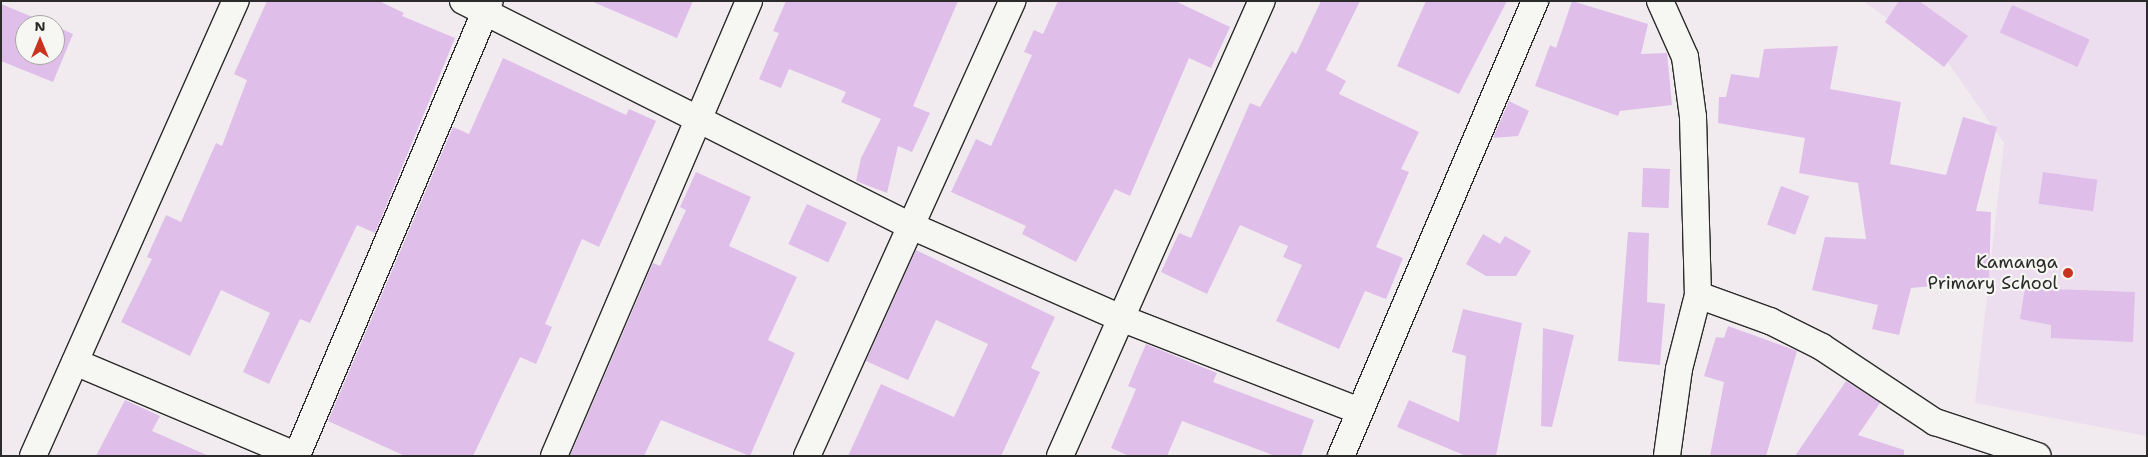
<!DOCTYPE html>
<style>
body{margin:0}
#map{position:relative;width:2148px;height:457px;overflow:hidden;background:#f1ebf0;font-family:"Shantell Sans",sans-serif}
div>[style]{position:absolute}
.built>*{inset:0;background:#ecdeee}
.building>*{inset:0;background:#dfbeea;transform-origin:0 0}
.roads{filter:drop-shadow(1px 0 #2b2b2b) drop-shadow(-1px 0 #2b2b2b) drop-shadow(0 1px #2b2b2b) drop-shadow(0 -1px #2b2b2b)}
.street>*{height:26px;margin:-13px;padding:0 13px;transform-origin:13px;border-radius:13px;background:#f6f6f2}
.dots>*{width:14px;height:14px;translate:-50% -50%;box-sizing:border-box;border:2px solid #f6f6f2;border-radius:50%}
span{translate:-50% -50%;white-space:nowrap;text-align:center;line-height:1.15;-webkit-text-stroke:4.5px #f6f6f2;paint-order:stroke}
.poi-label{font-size:18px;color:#2b2b2b}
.right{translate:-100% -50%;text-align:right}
.frame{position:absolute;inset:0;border:2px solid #2b2b2b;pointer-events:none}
.north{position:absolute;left:15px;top:15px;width:50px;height:50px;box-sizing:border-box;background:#f6f6f2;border:1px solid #a5a5a2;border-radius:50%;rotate:0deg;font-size:14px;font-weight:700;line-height:20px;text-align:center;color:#2b2b2b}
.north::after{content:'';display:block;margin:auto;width:18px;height:22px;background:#c8321e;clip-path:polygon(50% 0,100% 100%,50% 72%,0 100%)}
</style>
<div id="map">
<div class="built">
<div style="clip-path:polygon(1863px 1px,2147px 1px,2147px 436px,1975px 403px,2004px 143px,1947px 61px)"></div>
</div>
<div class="building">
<div style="clip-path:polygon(267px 1px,379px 1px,404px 13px,402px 16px,455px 38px,375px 233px,357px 225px,310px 323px,300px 319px,269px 384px,243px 372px,270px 313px,221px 290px,190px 356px,121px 322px,152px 259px,147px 257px,166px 215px,181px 222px,216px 143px,222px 146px,247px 80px,234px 74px)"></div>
<div style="clip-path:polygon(591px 1px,693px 1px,677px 38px)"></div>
<div style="clip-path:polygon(786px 1px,958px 1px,913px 106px,930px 113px,912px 152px,898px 146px,887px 193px,856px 181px,861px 158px,881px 119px,841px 102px,846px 92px,789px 69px,781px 88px,759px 79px,779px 33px,773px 31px)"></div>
<div style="clip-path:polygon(1058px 1px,1175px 1px,1230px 27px,1211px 68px,1189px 58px,1130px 196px,1115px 189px,1076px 262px,1022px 234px,1026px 226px,951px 192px,976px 139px,991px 146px,1032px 55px,1024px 52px,1034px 30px,1043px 34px)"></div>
<div style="clip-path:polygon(1321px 1px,1360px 1px,1326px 70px,1346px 81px,1339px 94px,1419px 132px,1401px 169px,1409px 172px,1376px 247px,1403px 258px,1386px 299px,1365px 291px,1339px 349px,1276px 321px,1302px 265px,1283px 257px,1288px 246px,1240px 225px,1207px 294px,1161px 272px,1179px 233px,1191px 238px,1250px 103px,1260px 107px,1292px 51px,1296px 54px)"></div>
<div style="clip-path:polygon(1426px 1px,1507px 1px,1459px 94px,1397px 66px)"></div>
<div style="clip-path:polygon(1572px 1px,1648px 24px,1641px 54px,1667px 53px,1672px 105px,1620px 111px,1618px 116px,1535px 86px,1550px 45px,1556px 48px)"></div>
<div style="clip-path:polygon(1899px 1px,1919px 1px,1968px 36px,1944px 67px,1885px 22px)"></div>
<div style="clip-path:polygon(1px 4px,52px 25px,25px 25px,25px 55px,55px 55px,55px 26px,73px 34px,53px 82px,1px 61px)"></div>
<div style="left:2012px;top:5px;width:85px;height:30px;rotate:24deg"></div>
<div style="clip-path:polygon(1838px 46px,1830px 89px,1901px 102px,1890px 164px,1946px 175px,1963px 117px,1997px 127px,1976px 211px,1991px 212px,1989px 281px,1911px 288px,1899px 335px,1872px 329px,1878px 305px,1812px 290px,1825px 237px,1866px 239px,1858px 183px,1799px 173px,1805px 138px,1718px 123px,1719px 97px,1726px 97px,1731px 74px,1759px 78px,1764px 49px)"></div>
<div style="clip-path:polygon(503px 58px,626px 115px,629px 109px,656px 121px,599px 247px,582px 239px,545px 324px,552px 327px,536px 364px,520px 357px,473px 456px,405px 456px,328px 421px,453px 127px,469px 134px)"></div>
<div style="clip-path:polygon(1509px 101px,1529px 111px,1518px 136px,1493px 138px)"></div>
<div style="left:1643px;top:168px;width:27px;height:39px;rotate:2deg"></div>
<div style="clip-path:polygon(696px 172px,751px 197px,729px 246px,797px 277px,768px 340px,795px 353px,766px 419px,750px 456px,661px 420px,644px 456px,570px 456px,653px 263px,660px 266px,686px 210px,680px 207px)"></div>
<div style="left:2043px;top:172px;width:55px;height:32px;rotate:8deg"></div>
<div style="left:1781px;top:186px;width:30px;height:41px;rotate:20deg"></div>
<div style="left:807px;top:204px;width:44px;height:44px;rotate:25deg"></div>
<div style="clip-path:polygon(1628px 232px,1649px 233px,1647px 302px,1665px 304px,1660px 365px,1618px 361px)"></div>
<div style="clip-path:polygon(1483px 234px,1500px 244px,1505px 236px,1531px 251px,1516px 276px,1486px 276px,1466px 264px)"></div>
<div style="clip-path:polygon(916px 250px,1055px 317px,1031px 368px,1040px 372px,1001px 456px,848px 456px,881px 384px,954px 417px,988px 344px,936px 320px,908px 380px,866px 361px)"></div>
<div style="clip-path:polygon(2025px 288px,2135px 292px,2133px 342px,2051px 338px,2051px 325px,2020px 319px)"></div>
<div style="clip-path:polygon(1463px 309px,1522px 323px,1496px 456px,1466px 456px,1397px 427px,1409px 400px,1459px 422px,1466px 356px,1452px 352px)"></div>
<div style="clip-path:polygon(1728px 326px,1797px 351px,1766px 456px,1710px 456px,1724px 382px,1704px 376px,1716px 337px,1724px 338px)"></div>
<div style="clip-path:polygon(1543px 328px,1574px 335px,1552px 427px,1541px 426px)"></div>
<div style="clip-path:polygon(1146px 344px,1217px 373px,1213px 382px,1314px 420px,1301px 456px,1275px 456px,1182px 421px,1167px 456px,1129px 456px,1111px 448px,1136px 389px,1128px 386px)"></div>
<div style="clip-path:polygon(1846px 381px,1880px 403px,1858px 435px,1904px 450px,1904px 456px,1795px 456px)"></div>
<div style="clip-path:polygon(125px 400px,160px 416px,152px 431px,209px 456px,96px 456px)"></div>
</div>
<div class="roads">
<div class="street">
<div style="left:463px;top:1px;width:499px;rotate:26.7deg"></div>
<div style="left:909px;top:225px;width:232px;rotate:23.7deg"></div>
<div style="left:1121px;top:318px;width:253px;rotate:21.3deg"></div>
<div style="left:1660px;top:1px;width:61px;rotate:65.9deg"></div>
<div style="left:1685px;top:57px;width:61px;rotate:82.4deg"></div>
<div style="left:1693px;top:117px;width:178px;rotate:88.4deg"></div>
<div style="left:1698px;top:295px;width:76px;rotate:104.4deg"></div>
<div style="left:1679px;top:369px;width:88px;rotate:97.9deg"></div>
<div style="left:1698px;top:295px;width:77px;rotate:19.9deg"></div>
<div style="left:1770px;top:321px;width:58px;rotate:26.6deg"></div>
<div style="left:1822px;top:347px;width:136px;rotate:33.6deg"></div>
<div style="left:1935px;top:422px;width:108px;rotate:18.3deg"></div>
<div style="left:75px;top:362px;width:241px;rotate:22.9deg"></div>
<div style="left:297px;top:455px;width:493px;rotate:-67deg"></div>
<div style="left:33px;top:456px;width:498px;rotate:-66deg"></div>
<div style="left:554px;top:456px;width:495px;rotate:-66.8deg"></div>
<div style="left:807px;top:456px;width:499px;rotate:-65.7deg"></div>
<div style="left:1060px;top:456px;width:498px;rotate:-66.1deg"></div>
<div style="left:1341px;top:456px;width:495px;rotate:-66.9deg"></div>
</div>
</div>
<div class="dots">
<div style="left:2068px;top:273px;background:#c8321e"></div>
</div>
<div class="poi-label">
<span class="right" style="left:2058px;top:273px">Kamanga<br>Primary School</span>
</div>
<div class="frame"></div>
<div class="north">N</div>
</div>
